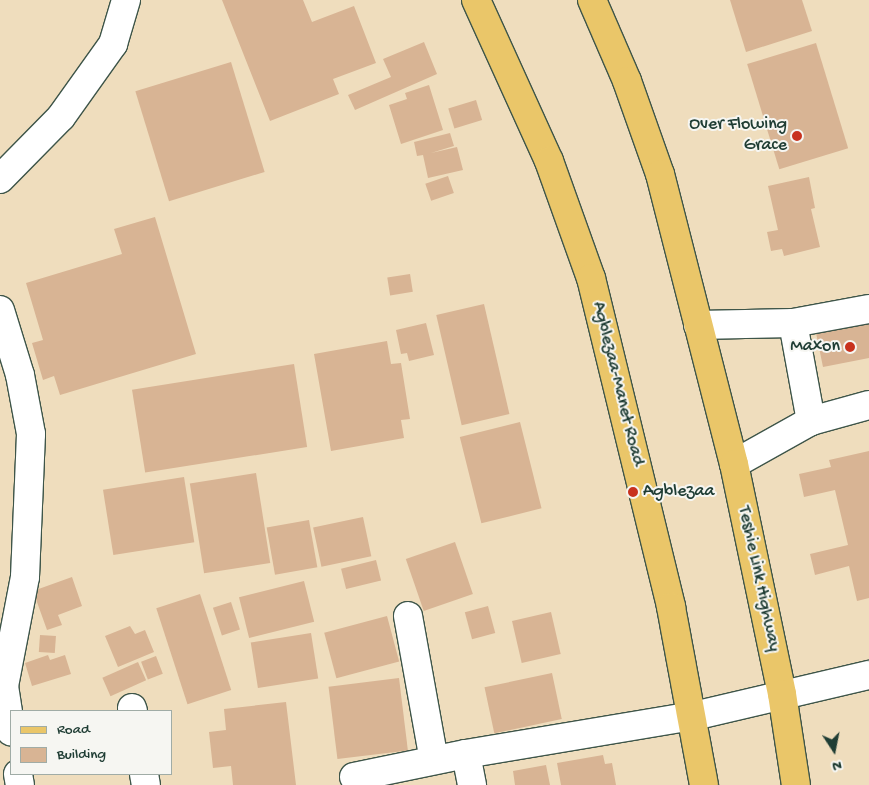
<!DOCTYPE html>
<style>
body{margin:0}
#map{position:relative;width:869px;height:785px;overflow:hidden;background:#efddbd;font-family:"Gochi Hand",sans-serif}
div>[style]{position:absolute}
.building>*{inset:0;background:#d8b494;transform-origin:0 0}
.roads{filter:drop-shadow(1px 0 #3e5549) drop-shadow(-1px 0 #3e5549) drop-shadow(0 1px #3e5549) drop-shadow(0 -1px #3e5549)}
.minor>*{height:28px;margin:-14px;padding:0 14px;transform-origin:14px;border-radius:14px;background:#fff}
.major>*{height:28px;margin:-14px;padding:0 14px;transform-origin:14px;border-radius:14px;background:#eac669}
.dots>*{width:14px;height:14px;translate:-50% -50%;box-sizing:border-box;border:2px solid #f6f6f2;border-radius:50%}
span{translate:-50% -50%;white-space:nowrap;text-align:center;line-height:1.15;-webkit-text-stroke:4px #f6f6f2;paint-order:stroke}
.poi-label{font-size:18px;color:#1f3d34}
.right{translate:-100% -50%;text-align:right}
.left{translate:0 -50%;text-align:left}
.street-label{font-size:18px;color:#1f3d34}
.legend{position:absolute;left:10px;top:710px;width:162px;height:65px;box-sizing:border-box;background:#f6f6f2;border:1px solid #a0aca6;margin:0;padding:6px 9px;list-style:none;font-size:15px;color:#1f3d34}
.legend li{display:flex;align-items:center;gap:10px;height:25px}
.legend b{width:25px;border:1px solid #a0aca6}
.north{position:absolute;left:809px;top:725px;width:50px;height:50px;-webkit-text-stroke:4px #f6f6f2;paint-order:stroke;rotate:169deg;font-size:14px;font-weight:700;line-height:20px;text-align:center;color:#1f3d34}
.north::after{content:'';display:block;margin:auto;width:18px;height:22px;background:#1f3d34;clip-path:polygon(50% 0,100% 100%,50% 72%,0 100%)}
</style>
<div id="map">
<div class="building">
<div style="clip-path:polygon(222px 0,303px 0,312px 22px,354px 6px,376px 63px,333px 79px,339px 94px,270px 121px)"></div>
<div style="clip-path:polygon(730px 0,802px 0,812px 31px,746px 52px)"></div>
<div style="clip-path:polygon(424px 42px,437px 74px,355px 110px,348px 95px,391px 77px,383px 59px)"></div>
<div style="left:816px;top:43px;width:110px;height:72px;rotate:73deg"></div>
<div style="left:231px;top:62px;width:115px;height:100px;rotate:73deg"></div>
<div style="clip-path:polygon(429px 85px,443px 130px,401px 144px,389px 105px,407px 99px,405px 93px)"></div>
<div style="left:476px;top:100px;width:21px;height:29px;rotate:73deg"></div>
<div style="clip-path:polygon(450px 133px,454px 146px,431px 153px,457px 147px,463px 170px,428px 178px,423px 155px,417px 156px,414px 142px)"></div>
<div style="left:448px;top:176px;width:18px;height:24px;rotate:71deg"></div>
<div style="clip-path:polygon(809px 177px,815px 208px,811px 209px,820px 247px,784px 256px,782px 249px,771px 251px,767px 232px,778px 230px,768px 186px)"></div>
<div style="clip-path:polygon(155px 217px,196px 354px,60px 395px,54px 376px,43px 380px,32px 343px,43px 340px,26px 283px,122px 254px,114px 229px)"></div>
<div style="left:410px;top:274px;width:18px;height:23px;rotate:81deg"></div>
<div style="left:484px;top:304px;width:113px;height:49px;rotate:77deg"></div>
<div style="clip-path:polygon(869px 317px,869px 358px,823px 367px,815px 328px)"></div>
<div style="clip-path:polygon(426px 323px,434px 355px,409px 361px,407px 353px,401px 354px,396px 330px)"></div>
<div style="clip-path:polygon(387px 341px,391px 364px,401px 363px,410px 419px,401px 420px,404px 438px,331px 451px,314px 354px)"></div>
<div style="left:294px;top:364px;width:84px;height:164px;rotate:81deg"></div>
<div style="left:520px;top:422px;width:89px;height:62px;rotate:76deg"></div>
<div style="clip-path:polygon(869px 451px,869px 598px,857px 601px,849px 566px,815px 575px,810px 554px,848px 545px,835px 490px,804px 497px,799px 474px,831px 467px,829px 460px)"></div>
<div style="left:256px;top:473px;width:91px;height:67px;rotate:81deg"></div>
<div style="left:184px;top:477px;width:66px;height:82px;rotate:81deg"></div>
<div style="left:363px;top:517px;width:40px;height:51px;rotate:78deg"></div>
<div style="left:309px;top:520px;width:48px;height:43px;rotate:80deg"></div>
<div style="left:455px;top:542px;width:55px;height:52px;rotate:71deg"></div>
<div style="left:376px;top:560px;width:21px;height:36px;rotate:76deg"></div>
<div style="clip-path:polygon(72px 577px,82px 606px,58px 615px,62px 625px,47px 630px,33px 591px)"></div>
<div style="left:304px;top:581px;width:42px;height:67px;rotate:76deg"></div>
<div style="left:200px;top:594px;width:101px;height:46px;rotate:72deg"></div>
<div style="left:231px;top:602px;width:29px;height:19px;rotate:72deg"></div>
<div style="left:488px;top:606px;width:28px;height:24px;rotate:75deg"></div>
<div style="left:551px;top:612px;width:43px;height:40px;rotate:77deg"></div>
<div style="left:387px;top:616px;width:47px;height:65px;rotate:75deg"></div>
<div style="clip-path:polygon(130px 626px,135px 634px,145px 630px,154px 652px,118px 667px,105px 636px)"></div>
<div style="left:311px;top:633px;width:46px;height:61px;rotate:81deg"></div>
<div style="left:40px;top:635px;width:16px;height:17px;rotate:4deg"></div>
<div style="clip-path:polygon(48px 655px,50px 660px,65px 655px,71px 674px,32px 686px,25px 663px)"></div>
<div style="left:156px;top:656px;width:19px;height:16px;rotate:69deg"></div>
<div style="left:138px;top:662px;width:20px;height:39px;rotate:66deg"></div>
<div style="left:552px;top:673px;width:47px;height:69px;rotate:78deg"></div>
<div style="left:399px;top:678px;width:73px;height:71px;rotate:83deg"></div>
<div style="clip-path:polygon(286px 702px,296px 785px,233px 785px,231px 766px,213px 768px,209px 732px,226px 730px,224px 709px)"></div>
<div style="clip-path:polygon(603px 755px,605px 764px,612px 763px,616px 785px,561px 785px,557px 763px)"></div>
<div style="clip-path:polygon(546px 765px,550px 785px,515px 785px,513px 771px)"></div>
</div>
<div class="roads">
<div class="minor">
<div style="left:0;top:179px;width:87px;rotate:-45.5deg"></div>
<div style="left:61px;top:117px;width:90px;rotate:-54.5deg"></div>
<div style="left:113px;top:44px;width:46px;rotate:-73.5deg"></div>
<div style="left:0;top:310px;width:68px;rotate:72.9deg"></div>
<div style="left:20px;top:375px;width:60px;rotate:79.4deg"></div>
<div style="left:31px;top:434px;width:143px;rotate:92.4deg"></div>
<div style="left:25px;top:577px;width:111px;rotate:100.9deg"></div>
<div style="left:4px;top:686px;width:46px;rotate:81.2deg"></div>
<div style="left:793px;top:323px;width:100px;rotate:79.6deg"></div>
<div style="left:698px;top:325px;width:95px;rotate:-1.2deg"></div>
<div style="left:793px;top:323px;width:77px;rotate:-10.4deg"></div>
<div style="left:734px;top:464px;width:88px;rotate:-29.2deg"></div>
<div style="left:811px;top:421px;width:60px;rotate:-15.4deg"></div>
<div style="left:408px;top:616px;width:146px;rotate:79.8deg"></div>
<div style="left:132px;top:708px;width:3px;rotate:72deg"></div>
<div style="left:466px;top:754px;width:32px;rotate:79deg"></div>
<div style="left:18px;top:774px;width:11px;rotate:80deg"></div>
<div style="left:144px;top:774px;width:11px;rotate:80deg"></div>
<div style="left:354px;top:777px;width:114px;rotate:-11.6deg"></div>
<div style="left:466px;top:754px;width:231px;rotate:-9.5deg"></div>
<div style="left:694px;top:716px;width:180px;rotate:-13.2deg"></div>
</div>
<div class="major">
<div style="left:476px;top:0;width:177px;rotate:65.6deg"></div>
<div style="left:549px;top:161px;width:124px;rotate:70.3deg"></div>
<div style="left:591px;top:278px;width:339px;rotate:76.3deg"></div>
<div style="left:671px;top:607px;width:181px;rotate:79.5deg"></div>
<div style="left:592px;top:0;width:88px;rotate:66.6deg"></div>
<div style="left:627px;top:81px;width:99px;rotate:70.5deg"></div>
<div style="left:660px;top:174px;width:299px;rotate:75.7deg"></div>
<div style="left:734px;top:464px;width:235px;rotate:78.2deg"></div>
<div style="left:782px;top:694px;width:92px;rotate:81.3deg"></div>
</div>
</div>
<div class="dots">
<div style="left:797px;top:136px;background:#c8321e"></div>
<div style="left:850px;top:347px;background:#c8321e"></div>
<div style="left:633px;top:492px;background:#c8321e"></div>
</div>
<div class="poi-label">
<span class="right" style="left:787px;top:136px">Over Flowing<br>Grace</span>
<span class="right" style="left:840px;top:347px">Maxon</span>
<span class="left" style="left:643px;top:492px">Agblezaa</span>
</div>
<div class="street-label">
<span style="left:617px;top:384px;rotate:76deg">Agblezaa-Manet Road</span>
<span style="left:758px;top:579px;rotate:78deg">Teshie Link Highway</span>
</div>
<ul class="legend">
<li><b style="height:6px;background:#eac669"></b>Road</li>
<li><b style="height:14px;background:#d8b494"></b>Building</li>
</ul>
<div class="north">N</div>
</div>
